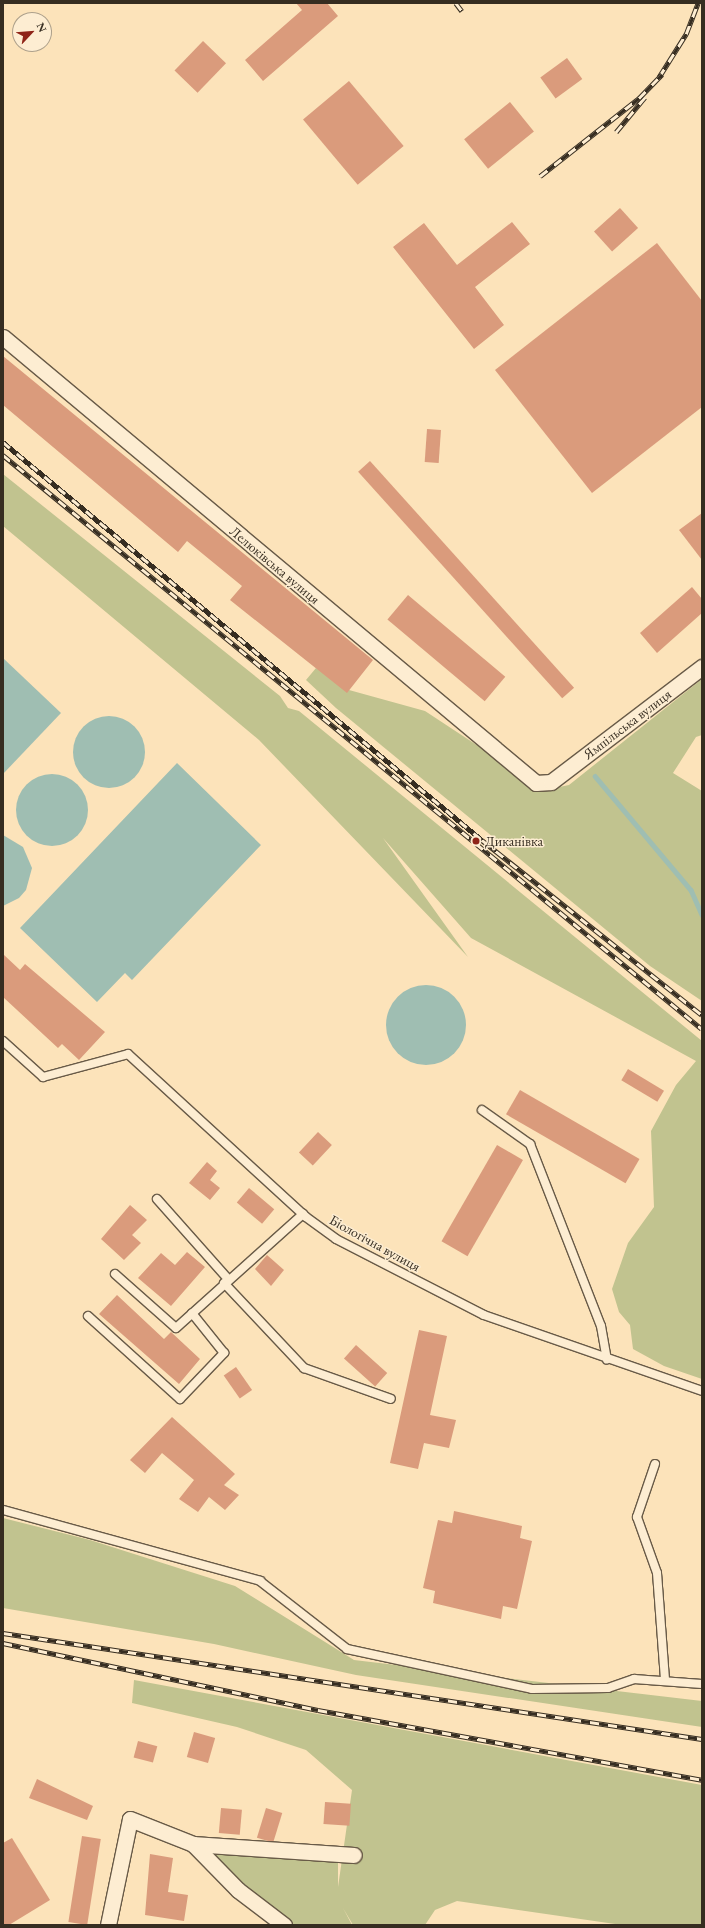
<!DOCTYPE html>
<meta charset="utf-8">
<style>
body{margin:0}
#map{position:relative;width:705px;height:1928px;overflow:hidden;background:#fce3ba;font-family:"EB Garamond",serif}
div>[style]{position:absolute}
.green>*{inset:0;background:#c1c38f}
.water>*{inset:0;background:#9fbeb2}
.round{border-radius:50%}
.stream>*{height:4.5px;margin:-2.25px;padding:0 2.25px;transform-origin:2.25px;border-radius:2.25px;background:#9fbeb2}
.building>*{inset:0;background:#da9b7c;transform-origin:0 0}
.roads{filter:drop-shadow(1px 0 #685a47) drop-shadow(-1px 0 #685a47) drop-shadow(0 1px #685a47) drop-shadow(0 -1px #685a47)}
.service>*{height:8px;margin:-4px;padding:0 4px;transform-origin:4px;border-radius:4px;background:#fdedd2}
.minor>*{height:15px;margin:-7.5px;padding:0 7.5px;transform-origin:7.5px;border-radius:7.5px;background:#fdedd2}
.rail>*{height:4.5px;margin-top:-2.25px;transform-origin:0;background:repeating-linear-gradient(90deg,#fdedd2 0 9px,#362d21 0 18px);box-sizing:border-box;border-block:1px solid #362d21}
.dots>*{width:11px;height:11px;translate:-50% -50%;box-sizing:border-box;border:2px solid #fdedd2;border-radius:50%}
span{translate:-50% -50%;white-space:nowrap;text-align:center;line-height:1.15;-webkit-text-stroke:3px #fdedd2;paint-order:stroke}
.street-label{font-size:14px;color:#362d21}
.poi-label{font-size:14px;color:#362d21}
.left{translate:0 -50%;text-align:left}
.frame{position:absolute;inset:0;border:4px solid #362d21;pointer-events:none}
.north{position:absolute;left:12px;top:12px;width:40px;height:40px;box-sizing:border-box;background:#fdedd2;border:1px solid #ada08b;border-radius:50%;rotate:64deg;font-size:11px;font-weight:700;line-height:16px;text-align:center;color:#362d21}
.north::after{content:'';display:block;margin:auto;width:14px;height:18px;background:#8f2418;clip-path:polygon(50% 0,100% 100%,50% 72%,0 100%)}
</style>
<div id="map">
<div class="green">
<div style="clip-path:polygon(3px 474px,280px 696px,288px 708px,299px 711px,702px 1041px,702px 1379px,664px 1366px,633px 1349px,630px 1325px,619px 1312px,612px 1289px,628px 1243px,654px 1207px,651px 1131px,676px 1085px,696px 1061px,471px 938px,383px 838px,468px 957px,259px 740px,3px 526px)"></div>
<div style="clip-path:polygon(316px 668px,349px 690px,425px 711px,545px 790px,569px 785px,702px 679px,702px 735px,696px 737px,673px 773px,702px 791px,702px 1001px,650px 966px,336px 708px,306px 680px)"></div>
<div style="clip-path:polygon(3px 1518px,90px 1540px,235px 1586px,354px 1660px,702px 1701px,702px 1727px,356px 1675px,214px 1644px,3px 1608px)"></div>
<div style="clip-path:polygon(134px 1680px,702px 1785px,702px 1925px,622px 1925px,457px 1901px,435px 1910px,425px 1925px,353px 1925px,343px 1908px,352px 1925px,284px 1925px,193px 1844px,338px 1854px,338px 1887px,352px 1790px,306px 1750px,237px 1727px,132px 1703px)"></div>
</div>
<div class="water">
<div style="clip-path:polygon(3px 658px,61px 713px,3px 774px)"></div>
<div class="round" style="left:73px;top:716px;width:72px;height:72px"></div>
<div style="clip-path:polygon(177px 763px,261px 845px,132px 980px,125px 973px,97px 1002px,20px 928px)"></div>
<div class="round" style="left:16px;top:774px;width:72px;height:72px"></div>
<div style="clip-path:polygon(3px 835px,23px 847px,32px 868px,26px 890px,19px 898px,3px 906px)"></div>
<div class="round" style="left:386px;top:985px;width:80px;height:80px"></div>
</div>
<div class="stream">
<div style="left:595px;top:776px;width:149px;rotate:49.9deg"></div>
<div style="left:691px;top:890px;width:27px;rotate:66deg"></div>
</div>
<div class="building">
<div style="clip-path:polygon(296px 3px,327px 3px,338px 16px,263px 81px,245px 60px,302px 10px)"></div>
<div style="left:203px;top:41px;width:32px;height:41px;rotate:44deg"></div>
<div style="left:567px;top:58px;width:26px;height:33px;rotate:54deg"></div>
<div style="left:349px;top:81px;width:85px;height:60px;rotate:50deg"></div>
<div style="left:510px;top:102px;width:38px;height:59px;rotate:51deg"></div>
<div style="left:620px;top:208px;width:27px;height:35px;rotate:48deg"></div>
<div style="clip-path:polygon(512px 222px,530px 244px,475px 287px,504px 325px,474px 349px,393px 247px,424px 223px,457px 265px)"></div>
<div style="clip-path:polygon(657px 243px,702px 301px,702px 407px,592px 493px,495px 370px)"></div>
<div style="clip-path:polygon(3px 356px,373px 660px,347px 693px,230px 600px,242px 586px,187px 541px,178px 552px,3px 405px)"></div>
<div style="left:427px;top:429px;width:14px;height:33px;rotate:4deg"></div>
<div style="left:370px;top:461px;width:305px;height:16px;rotate:48deg"></div>
<div style="clip-path:polygon(702px 513px,702px 560px,679px 530px)"></div>
<div style="clip-path:polygon(692px 587px,702px 599px,702px 613px,657px 653px,640px 633px)"></div>
<div style="left:408px;top:595px;width:127px;height:32px;rotate:40deg"></div>
<div style="clip-path:polygon(3px 954px,20px 970px,25px 964px,105px 1032px,79px 1060px,62px 1044px,58px 1048px,3px 997px)"></div>
<div style="left:628px;top:1069px;width:42px;height:13px;rotate:31deg"></div>
<div style="left:520px;top:1090px;width:138px;height:28px;rotate:30deg"></div>
<div style="left:318px;top:1132px;width:19px;height:28px;rotate:43deg"></div>
<div style="left:497px;top:1145px;width:30px;height:111px;rotate:30deg"></div>
<div style="clip-path:polygon(207px 1162px,217px 1171px,210px 1180px,220px 1188px,210px 1200px,189px 1183px)"></div>
<div style="left:249px;top:1188px;width:33px;height:19px;rotate:40deg"></div>
<div style="clip-path:polygon(130px 1205px,147px 1220px,132px 1235px,141px 1243px,124px 1260px,101px 1239px)"></div>
<div style="clip-path:polygon(187px 1252px,205px 1267px,171px 1306px,138px 1278px,161px 1253px,175px 1265px)"></div>
<div style="clip-path:polygon(267px 1255px,284px 1270px,271px 1286px,255px 1269px)"></div>
<div style="clip-path:polygon(117px 1295px,164px 1339px,171px 1332px,200px 1359px,179px 1384px,99px 1314px)"></div>
<div style="clip-path:polygon(419px 1330px,447px 1336px,430px 1415px,456px 1420px,449px 1448px,424px 1443px,418px 1469px,390px 1463px)"></div>
<div style="left:356px;top:1345px;width:42px;height:18px;rotate:42deg"></div>
<div style="left:236px;top:1367px;width:28px;height:15px;rotate:55deg"></div>
<div style="clip-path:polygon(172px 1417px,235px 1474px,224px 1485px,239px 1495px,225px 1510px,209px 1497px,198px 1512px,179px 1499px,194px 1480px,162px 1453px,145px 1473px,130px 1460px)"></div>
<div style="clip-path:polygon(454px 1511px,522px 1526px,520px 1538px,532px 1541px,517px 1609px,503px 1606px,501px 1619px,433px 1603px,435px 1591px,423px 1588px,438px 1520px,452px 1523px)"></div>
<div style="left:194px;top:1732px;width:22px;height:26px;rotate:16deg"></div>
<div style="left:138px;top:1741px;width:20px;height:17px;rotate:15deg"></div>
<div style="clip-path:polygon(37px 1779px,93px 1806px,87px 1820px,29px 1798px)"></div>
<div style="left:325px;top:1802px;width:26px;height:22px;rotate:4deg"></div>
<div style="left:221px;top:1808px;width:21px;height:25px;rotate:5deg"></div>
<div style="left:266px;top:1808px;width:17px;height:31px;rotate:17deg"></div>
<div style="left:82px;top:1836px;width:19px;height:87px;rotate:9deg"></div>
<div style="clip-path:polygon(12px 1838px,50px 1900px,9px 1925px,3px 1925px,3px 1843px)"></div>
<div style="clip-path:polygon(150px 1854px,173px 1858px,168px 1892px,188px 1895px,184px 1921px,145px 1915px)"></div>
</div>
<div class="roads">
<div class="service">
<div style="left:3px;top:1041px;width:54px;rotate:42deg"></div>
<div style="left:43px;top:1077px;width:88px;rotate:-15.1deg"></div>
<div style="left:128px;top:1054px;width:241px;rotate:42.5deg"></div>
<div style="left:306px;top:1217px;width:37px;rotate:36deg"></div>
<div style="left:336px;top:1239px;width:166px;rotate:27.2deg"></div>
<div style="left:484px;top:1315px;width:231px;rotate:19.2deg"></div>
<div style="left:482px;top:1110px;width:59px;rotate:35.3deg"></div>
<div style="left:530px;top:1144px;width:195px;rotate:68.7deg"></div>
<div style="left:601px;top:1326px;width:34px;rotate:80deg"></div>
<div style="left:157px;top:1199px;width:107px;rotate:48.4deg"></div>
<div style="left:115px;top:1274px;width:81px;rotate:41.5deg"></div>
<div style="left:176px;top:1328px;width:171px;rotate:-41.9deg"></div>
<div style="left:224px;top:1283px;width:117px;rotate:46.7deg"></div>
<div style="left:304px;top:1368px;width:92px;rotate:19.6deg"></div>
<div style="left:88px;top:1316px;width:124px;rotate:42.1deg"></div>
<div style="left:180px;top:1399px;width:64px;rotate:-46.3deg"></div>
<div style="left:224px;top:1353px;width:51px;rotate:-128.7deg"></div>
<div style="left:655px;top:1464px;width:56px;rotate:108.8deg"></div>
<div style="left:637px;top:1517px;width:59px;rotate:70.3deg"></div>
<div style="left:657px;top:1573px;width:106px;rotate:85.7deg"></div>
<div style="left:3px;top:1510px;width:267px;rotate:15.4deg"></div>
<div style="left:260px;top:1581px;width:110px;rotate:38deg"></div>
<div style="left:347px;top:1649px;width:189px;rotate:12.2deg"></div>
<div style="left:532px;top:1689px;width:76px;rotate:-0.8deg"></div>
<div style="left:608px;top:1688px;width:28px;rotate:-19deg"></div>
<div style="left:634px;top:1679px;width:68px;rotate:4.2deg"></div>
</div>
<div class="minor">
<div style="left:3px;top:337px;width:695px;rotate:39.92deg"></div>
<div style="left:536px;top:783px;width:15px;rotate:-4deg"></div>
<div style="left:551px;top:782px;width:190px;rotate:-37.3deg"></div>
<div style="left:193px;top:1844px;width:161px;rotate:3.9deg"></div>
<div style="left:108px;top:1925px;width:108px;rotate:-78.3deg"></div>
<div style="left:130px;top:1819px;width:68px;rotate:21.6deg"></div>
<div style="left:193px;top:1844px;width:64px;rotate:45.6deg"></div>
<div style="left:238px;top:1890px;width:58px;rotate:37.3deg"></div>
</div>
</div>
<div class="rail">
<div style="left:456px;top:3px;width:10px;rotate:53deg"></div>
<div style="left:659px;top:77px;width:51px;rotate:-57.9deg"></div>
<div style="left:686px;top:34px;width:33px;rotate:-69deg"></div>
<div style="left:616px;top:132px;width:45px;rotate:-50.4deg"></div>
<div style="left:540px;top:176px;width:126px;rotate:-38.2deg"></div>
<div style="left:639px;top:98px;width:33px;rotate:-46deg"></div>
<div style="left:3px;top:442px;width:623px;rotate:39.72deg"></div>
<div style="left:482px;top:840px;width:281px;rotate:38.5deg"></div>
<div style="left:3px;top:455px;width:904px;rotate:39.39deg"></div>
<div style="left:3px;top:1633px;width:707px;rotate:8.62deg"></div>
<div style="left:3px;top:1643px;width:322px;rotate:12deg"></div>
<div style="left:318px;top:1710px;width:390px;rotate:10.3deg"></div>
</div>
<div class="dots">
<div style="left:476px;top:841px;background:#8f2418"></div>
</div>
<div class="street-label">
<span style="left:275px;top:565px;rotate:40deg">Лелюківська вулиця</span>
<span style="left:627px;top:724px;rotate:-37deg">Ямпільська вулиця</span>
<span style="left:375px;top:1243px;rotate:29deg">Біологічна вулиця</span>
</div>
<div class="poi-label">
<span class="left" style="left:485px;top:841px">Диканівка</span>
</div>
<div class="frame"></div>
<div class="north">N</div>
</div>
